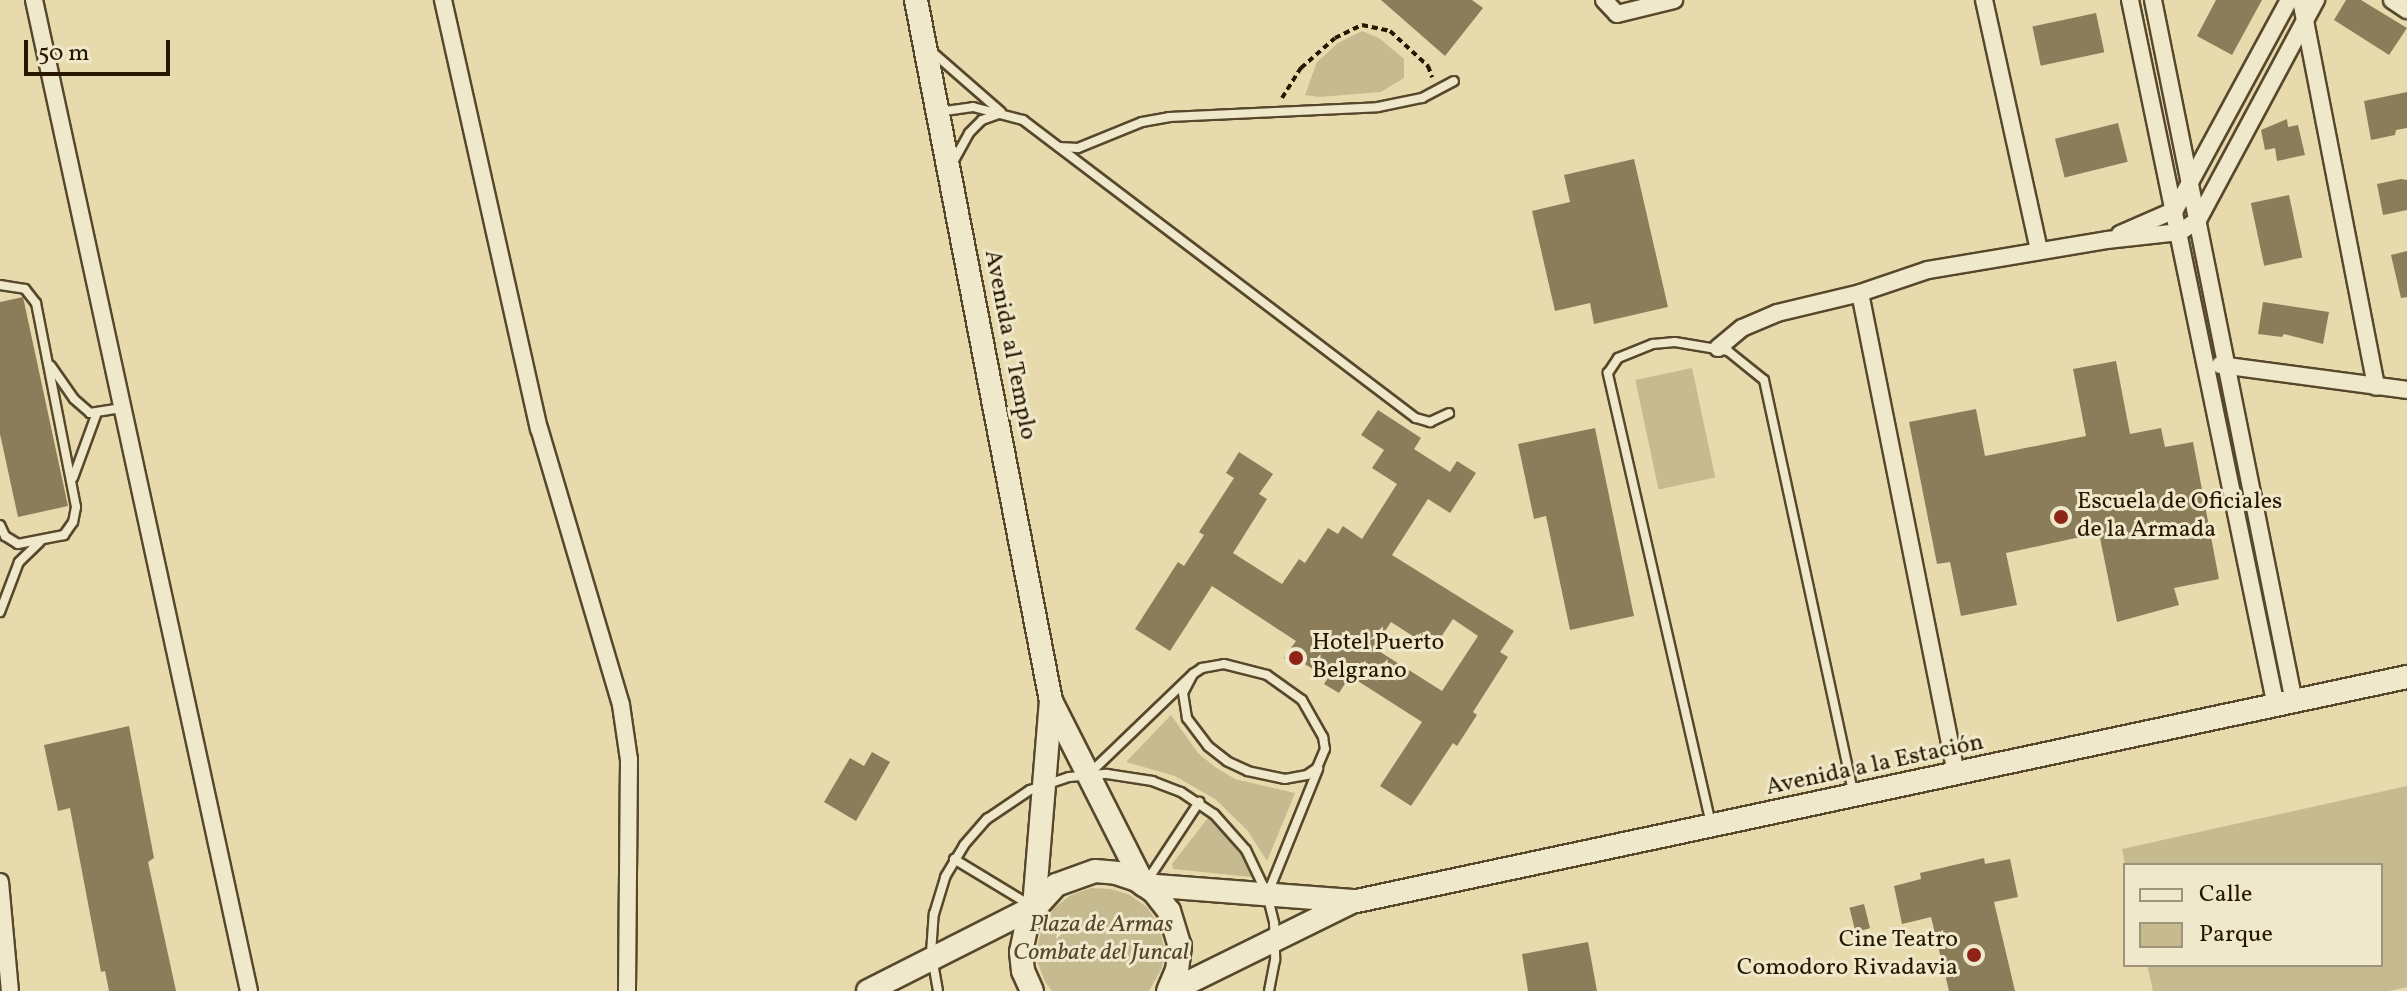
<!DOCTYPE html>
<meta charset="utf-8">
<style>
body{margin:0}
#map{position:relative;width:2407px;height:991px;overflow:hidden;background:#e7dbae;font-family:Vollkorn,serif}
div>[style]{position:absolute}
.green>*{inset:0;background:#c6ba90;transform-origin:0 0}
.building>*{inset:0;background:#8b7d5a;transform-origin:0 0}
.path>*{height:4px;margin-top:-2px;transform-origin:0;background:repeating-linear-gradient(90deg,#271700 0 6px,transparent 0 10px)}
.roads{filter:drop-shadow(2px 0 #57482c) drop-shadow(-2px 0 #57482c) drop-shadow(0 2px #57482c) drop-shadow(0 -2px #57482c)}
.service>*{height:8px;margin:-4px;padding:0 4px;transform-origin:4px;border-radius:4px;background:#efe8ca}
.minor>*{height:16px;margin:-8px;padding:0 8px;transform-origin:8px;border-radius:8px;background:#efe8ca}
.tertiary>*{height:22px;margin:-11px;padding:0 11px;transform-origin:11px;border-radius:11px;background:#efe8ca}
.dots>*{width:22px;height:22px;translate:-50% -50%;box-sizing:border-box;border:4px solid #efe8ca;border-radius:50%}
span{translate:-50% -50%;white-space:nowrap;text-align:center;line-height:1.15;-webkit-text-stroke:6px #efe8ca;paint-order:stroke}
.street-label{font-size:24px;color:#271700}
.poi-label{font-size:24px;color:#271700}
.left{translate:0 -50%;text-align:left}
.right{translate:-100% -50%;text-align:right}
.park-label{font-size:24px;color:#57482b;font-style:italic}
.legend{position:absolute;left:2123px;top:863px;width:260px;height:104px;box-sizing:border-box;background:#efe8ca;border:2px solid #9f9479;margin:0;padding:10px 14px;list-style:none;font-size:24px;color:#271700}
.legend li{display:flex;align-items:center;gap:16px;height:40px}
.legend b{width:40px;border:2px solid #9f9479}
.scale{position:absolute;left:24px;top:40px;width:146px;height:36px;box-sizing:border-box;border:4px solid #271700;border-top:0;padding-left:10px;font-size:24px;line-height:28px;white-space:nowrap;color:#271700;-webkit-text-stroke:6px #efe8ca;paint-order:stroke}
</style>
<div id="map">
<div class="green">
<div style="clip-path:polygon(1362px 31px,1379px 38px,1404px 59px,1404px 78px,1381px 92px,1319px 97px,1305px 95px,1317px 62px,1338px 43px)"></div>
<div style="left:1692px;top:368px;width:112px;height:58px;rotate:78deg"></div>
<div style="clip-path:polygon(1171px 715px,1198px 753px,1215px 767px,1235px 779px,1295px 793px,1267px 861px,1247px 830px,1215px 799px,1175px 776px,1126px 762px)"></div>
<div style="clip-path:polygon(2407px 786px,2407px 987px,2389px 991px,2153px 991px,2147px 965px,2381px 965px,2381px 865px,2125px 865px,2122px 849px)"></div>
<div style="clip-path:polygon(1208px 818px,1247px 858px,1253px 873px,1251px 877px,1173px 869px,1172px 864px)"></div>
<div style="clip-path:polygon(1091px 888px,1111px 889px,1130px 895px,1148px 908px,1159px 926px,1164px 947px,1162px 968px,1149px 991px,1052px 991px,1045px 982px,1038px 963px,1038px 943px,1043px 923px,1055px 907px,1071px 895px)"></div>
</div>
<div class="building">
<div style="clip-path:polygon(1381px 0,1472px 0,1483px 8px,1445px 56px)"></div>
<div style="clip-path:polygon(2216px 0,2262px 0,2232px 55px,2197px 36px)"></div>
<div style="clip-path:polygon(2346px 0,2361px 0,2407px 28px,2389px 55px,2334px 20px)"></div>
<div style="left:2096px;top:13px;width:40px;height:65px;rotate:78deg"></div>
<div style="clip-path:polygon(2407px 92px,2407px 128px,2396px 130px,2395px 135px,2371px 140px,2364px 101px)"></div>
<div style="clip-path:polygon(2287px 119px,2288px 127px,2298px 125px,2305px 155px,2277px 161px,2275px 148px,2265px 150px,2261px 130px)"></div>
<div style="left:2118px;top:123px;width:40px;height:65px;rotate:76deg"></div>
<div style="clip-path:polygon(1634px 159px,1668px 307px,1594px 324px,1590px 303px,1555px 311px,1532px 211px,1570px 202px,1564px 175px)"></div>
<div style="clip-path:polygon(2401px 179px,2407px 180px,2407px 210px,2383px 215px,2377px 184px)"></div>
<div style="left:2289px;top:195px;width:64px;height:39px;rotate:78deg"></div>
<div style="clip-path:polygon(2407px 251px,2407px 297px,2401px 298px,2391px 255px)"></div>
<div style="clip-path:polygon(23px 297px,68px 506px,18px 517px,0 434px,0 302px)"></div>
<div style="clip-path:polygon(2263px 302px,2329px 312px,2323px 344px,2284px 334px,2282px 337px,2258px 334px)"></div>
<div style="clip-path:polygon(2116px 361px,2130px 434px,2161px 428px,2165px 447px,2193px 442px,2219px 579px,2174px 588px,2179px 605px,2117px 622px,2099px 533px,2006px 553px,2017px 605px,1961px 616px,1950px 562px,1937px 564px,1909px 422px,1976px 409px,1985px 456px,2086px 436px,2073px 369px)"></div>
<div style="clip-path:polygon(evenodd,1378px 410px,1421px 438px,1414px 449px,1450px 472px,1457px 461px,1476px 473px,1450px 513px,1428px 499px,1392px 555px,1514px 631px,1500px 652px,1508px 657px,1473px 712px,1477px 715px,1457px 746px,1453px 743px,1411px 806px,1380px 786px,1422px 722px,1350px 676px,1339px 693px,1324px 684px,1328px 678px,1303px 663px,1300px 668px,1284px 658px,1296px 641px,1212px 586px,1170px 651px,1135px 629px,1178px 562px,1184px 566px,1204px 535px,1199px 532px,1234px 478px,1226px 473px,1239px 452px,1273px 474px,1259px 494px,1267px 499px,1233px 553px,1282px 584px,1299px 559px,1305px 563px,1328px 528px,1338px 534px,1343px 526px,1362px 539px,1397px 484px,1372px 468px,1384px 450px,1361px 435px,1378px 410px,1453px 619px,1478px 636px,1442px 691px,1374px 648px,1391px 622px,1433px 649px,1453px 619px)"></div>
<div style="clip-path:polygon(1595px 428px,1634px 616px,1570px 630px,1546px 516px,1534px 519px,1518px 444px)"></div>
<div style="clip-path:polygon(129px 726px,154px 858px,148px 862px,176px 991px,109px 991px,105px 971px,101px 972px,70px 808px,58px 811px,44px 745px)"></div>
<div style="clip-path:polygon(872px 752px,890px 762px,856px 821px,824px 802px,850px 758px,864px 766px)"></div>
<div style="clip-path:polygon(1984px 858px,1985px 864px,2010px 859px,2018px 897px,1994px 902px,2015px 991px,1949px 991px,1931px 917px,1902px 924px,1894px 886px,1921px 879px,1920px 873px)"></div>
<div style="left:1864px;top:904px;width:25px;height:15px;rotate:76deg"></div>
<div style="clip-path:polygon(1588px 942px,1597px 991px,1528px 991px,1522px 954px)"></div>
</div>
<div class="path">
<div style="left:1282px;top:98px;width:36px;rotate:-58deg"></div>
<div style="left:1301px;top:68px;width:45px;rotate:-41.4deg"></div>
<div style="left:1335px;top:38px;width:30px;rotate:-26deg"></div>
<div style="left:1362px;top:25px;width:29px;rotate:12deg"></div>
<div style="left:1390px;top:31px;width:52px;rotate:42.6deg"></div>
<div style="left:1428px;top:66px;width:12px;rotate:70deg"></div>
</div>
<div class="roads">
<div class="service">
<div style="left:930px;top:50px;width:94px;rotate:41.1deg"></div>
<div style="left:938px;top:112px;width:35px;rotate:-8deg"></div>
<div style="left:973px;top:107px;width:52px;rotate:14.6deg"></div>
<div style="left:1023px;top:120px;width:493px;rotate:37.2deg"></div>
<div style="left:1416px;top:418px;width:15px;rotate:16deg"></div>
<div style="left:1430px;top:422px;width:21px;rotate:-25deg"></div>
<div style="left:1059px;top:147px;width:19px;rotate:3deg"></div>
<div style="left:1078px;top:148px;width:69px;rotate:-22.1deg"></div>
<div style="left:1142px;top:122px;width:27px;rotate:-10deg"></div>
<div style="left:1169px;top:117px;width:209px;rotate:-2.7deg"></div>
<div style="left:1378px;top:107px;width:45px;rotate:-11.6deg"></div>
<div style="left:1422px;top:98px;width:36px;rotate:-28deg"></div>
<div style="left:952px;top:164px;width:35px;rotate:-61deg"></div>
<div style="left:969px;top:133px;width:18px;rotate:-45deg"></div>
<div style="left:982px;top:120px;width:20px;rotate:-20deg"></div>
<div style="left:0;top:285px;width:25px;rotate:9deg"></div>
<div style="left:25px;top:289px;width:18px;rotate:52deg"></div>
<div style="left:36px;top:303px;width:208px;rotate:78.9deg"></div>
<div style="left:76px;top:507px;width:15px;rotate:101deg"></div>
<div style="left:73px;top:522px;width:16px;rotate:125deg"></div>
<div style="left:64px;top:535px;width:47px;rotate:168.9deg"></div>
<div style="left:18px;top:544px;width:15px;rotate:-148deg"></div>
<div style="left:5px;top:536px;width:12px;rotate:-114deg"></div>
<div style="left:51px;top:366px;width:40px;rotate:55.1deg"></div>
<div style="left:74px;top:399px;width:21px;rotate:41deg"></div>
<div style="left:90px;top:413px;width:32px;rotate:-9deg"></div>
<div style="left:73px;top:478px;width:67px;rotate:-69.9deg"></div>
<div style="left:0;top:612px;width:53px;rotate:-69.2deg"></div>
<div style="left:19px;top:562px;width:29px;rotate:-44deg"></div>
<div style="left:1090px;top:773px;width:143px;rotate:-43.9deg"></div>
<div style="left:1193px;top:674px;width:11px;rotate:-34deg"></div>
<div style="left:1202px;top:668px;width:22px;rotate:-10deg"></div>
<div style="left:1224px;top:664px;width:44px;rotate:14.3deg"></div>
<div style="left:1267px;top:675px;width:43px;rotate:35.5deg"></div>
<div style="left:1302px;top:700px;width:43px;rotate:60.4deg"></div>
<div style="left:1323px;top:737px;width:12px;rotate:81deg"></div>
<div style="left:1325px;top:749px;width:21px;rotate:113deg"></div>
<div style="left:1317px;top:768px;width:12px;rotate:145deg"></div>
<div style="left:1307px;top:775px;width:22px;rotate:170deg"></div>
<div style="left:1285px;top:779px;width:38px;rotate:-168deg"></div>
<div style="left:1248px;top:771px;width:23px;rotate:-155deg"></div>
<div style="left:1227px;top:761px;width:24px;rotate:-142deg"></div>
<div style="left:1208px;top:746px;width:35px;rotate:-127deg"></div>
<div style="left:1187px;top:718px;width:25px;rotate:-99deg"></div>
<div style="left:1183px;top:693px;width:21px;rotate:-62deg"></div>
<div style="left:1711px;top:824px;width:463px;rotate:-102.9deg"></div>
<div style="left:1608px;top:373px;width:18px;rotate:-56deg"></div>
<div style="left:1618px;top:358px;width:38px;rotate:-22deg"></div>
<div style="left:1653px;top:344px;width:22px;rotate:-5deg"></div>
<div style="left:1675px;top:342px;width:54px;rotate:9.6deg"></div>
<div style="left:1728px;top:351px;width:46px;rotate:38.9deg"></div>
<div style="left:1764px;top:380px;width:422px;rotate:77.8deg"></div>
<div style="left:954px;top:859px;width:89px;rotate:31.2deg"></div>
<div style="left:1147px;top:881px;width:95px;rotate:-56.6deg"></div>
<div style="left:1268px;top:893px;width:134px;rotate:-68deg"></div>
<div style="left:938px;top:991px;width:39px;rotate:-100deg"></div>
<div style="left:931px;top:953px;width:39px;rotate:-86deg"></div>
<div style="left:934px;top:914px;width:39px;rotate:-73deg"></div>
<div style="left:945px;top:877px;width:37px;rotate:-59deg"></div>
<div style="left:964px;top:845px;width:35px;rotate:-49deg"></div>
<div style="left:987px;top:819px;width:52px;rotate:-34deg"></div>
<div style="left:1030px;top:790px;width:41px;rotate:-18.4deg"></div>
<div style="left:1069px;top:777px;width:38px;rotate:-5deg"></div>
<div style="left:1107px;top:774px;width:46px;rotate:8.8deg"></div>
<div style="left:1152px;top:781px;width:31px;rotate:21deg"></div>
<div style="left:1181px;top:792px;width:40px;rotate:34deg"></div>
<div style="left:1214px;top:814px;width:48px;rotate:48.4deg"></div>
<div style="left:1246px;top:850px;width:49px;rotate:64.5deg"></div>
<div style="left:1267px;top:894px;width:30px;rotate:76deg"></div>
<div style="left:1274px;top:923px;width:37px;rotate:88deg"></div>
<div style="left:1275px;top:960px;width:32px;rotate:101deg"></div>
</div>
<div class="minor">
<div style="left:34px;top:0;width:1014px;rotate:77.76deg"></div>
<div style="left:443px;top:0;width:439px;rotate:77.4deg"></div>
<div style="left:539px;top:428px;width:289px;rotate:73.5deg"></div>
<div style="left:621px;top:705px;width:56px;rotate:81.7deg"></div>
<div style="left:629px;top:760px;width:231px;rotate:90.5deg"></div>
<div style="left:1604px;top:0;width:19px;rotate:47deg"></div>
<div style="left:1617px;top:14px;width:59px;rotate:-13.8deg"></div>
<div style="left:1984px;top:0;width:257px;rotate:77.6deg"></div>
<div style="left:2130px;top:0;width:721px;rotate:78.32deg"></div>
<div style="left:2153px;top:0;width:716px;rotate:78.64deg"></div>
<div style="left:2301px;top:0;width:394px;rotate:79deg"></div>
<div style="left:2392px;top:0;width:18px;rotate:34deg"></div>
<div style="left:2120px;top:234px;width:60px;rotate:-23.6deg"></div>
<div style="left:2175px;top:210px;width:239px;rotate:-61.5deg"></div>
<div style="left:1860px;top:293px;width:491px;rotate:78.7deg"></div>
<div style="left:1718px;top:348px;width:31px;rotate:-40deg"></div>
<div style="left:1742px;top:328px;width:38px;rotate:-23deg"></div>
<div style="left:1777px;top:313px;width:85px;rotate:-13.5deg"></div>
<div style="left:1860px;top:293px;width:72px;rotate:-18.7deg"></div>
<div style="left:1928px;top:270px;width:181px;rotate:-9.5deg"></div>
<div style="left:2107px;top:240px;width:73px;rotate:-6.3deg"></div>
<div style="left:2180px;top:232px;width:22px;rotate:-34deg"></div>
<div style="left:2198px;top:220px;width:250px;rotate:-61.8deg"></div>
<div style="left:2220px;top:365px;width:189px;rotate:7.6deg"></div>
<div style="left:0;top:882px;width:109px;rotate:84.8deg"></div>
</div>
<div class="tertiary">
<div style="left:1051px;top:701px;width:206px;rotate:63.2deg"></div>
<div style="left:1144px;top:885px;width:208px;rotate:4.4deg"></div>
<div style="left:868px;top:991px;width:186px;rotate:-26.8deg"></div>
<div style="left:1034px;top:907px;width:207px;rotate:-85.3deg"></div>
<div style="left:1051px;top:701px;width:714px;rotate:-100.9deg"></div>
<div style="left:1032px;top:991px;width:22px;rotate:-114deg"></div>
<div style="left:1023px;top:971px;width:19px;rotate:-96deg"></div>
<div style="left:1021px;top:952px;width:38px;rotate:-78deg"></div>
<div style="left:1029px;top:915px;width:40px;rotate:-48deg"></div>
<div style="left:1056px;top:885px;width:41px;rotate:-19.7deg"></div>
<div style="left:1095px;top:871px;width:21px;rotate:5deg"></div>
<div style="left:1116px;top:873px;width:20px;rotate:18deg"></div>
<div style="left:1135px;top:879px;width:23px;rotate:34deg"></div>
<div style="left:1154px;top:892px;width:24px;rotate:52deg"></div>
<div style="left:1169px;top:911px;width:37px;rotate:73deg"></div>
<div style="left:1180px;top:946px;width:24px;rotate:97deg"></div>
<div style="left:1177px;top:970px;width:23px;rotate:113deg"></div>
<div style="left:1171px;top:991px;width:202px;rotate:-26.2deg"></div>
<div style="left:1352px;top:902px;width:1079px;rotate:-12.04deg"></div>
</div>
</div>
<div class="dots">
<div style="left:2061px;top:517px;background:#8f2418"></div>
<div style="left:1296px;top:658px;background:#8f2418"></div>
<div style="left:1974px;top:955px;background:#8f2418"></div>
</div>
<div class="street-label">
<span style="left:1009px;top:345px;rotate:79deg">Avenida al Templo</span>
<span style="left:1875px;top:766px;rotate:-12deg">Avenida a la Estación</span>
</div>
<div class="poi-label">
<span class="left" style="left:2077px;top:517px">Escuela de Oficiales<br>de la Armada</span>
<span class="left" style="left:1312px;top:658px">Hotel Puerto<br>Belgrano</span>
<span class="right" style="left:1958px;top:955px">Cine Teatro<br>Comodoro Rivadavia</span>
</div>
<div class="park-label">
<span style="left:1101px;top:940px">Plaza de Armas<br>Combate del Juncal</span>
</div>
<ul class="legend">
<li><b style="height:10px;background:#efe8ca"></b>Calle</li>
<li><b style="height:22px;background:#c6ba90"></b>Parque</li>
</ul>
<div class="scale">50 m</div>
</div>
